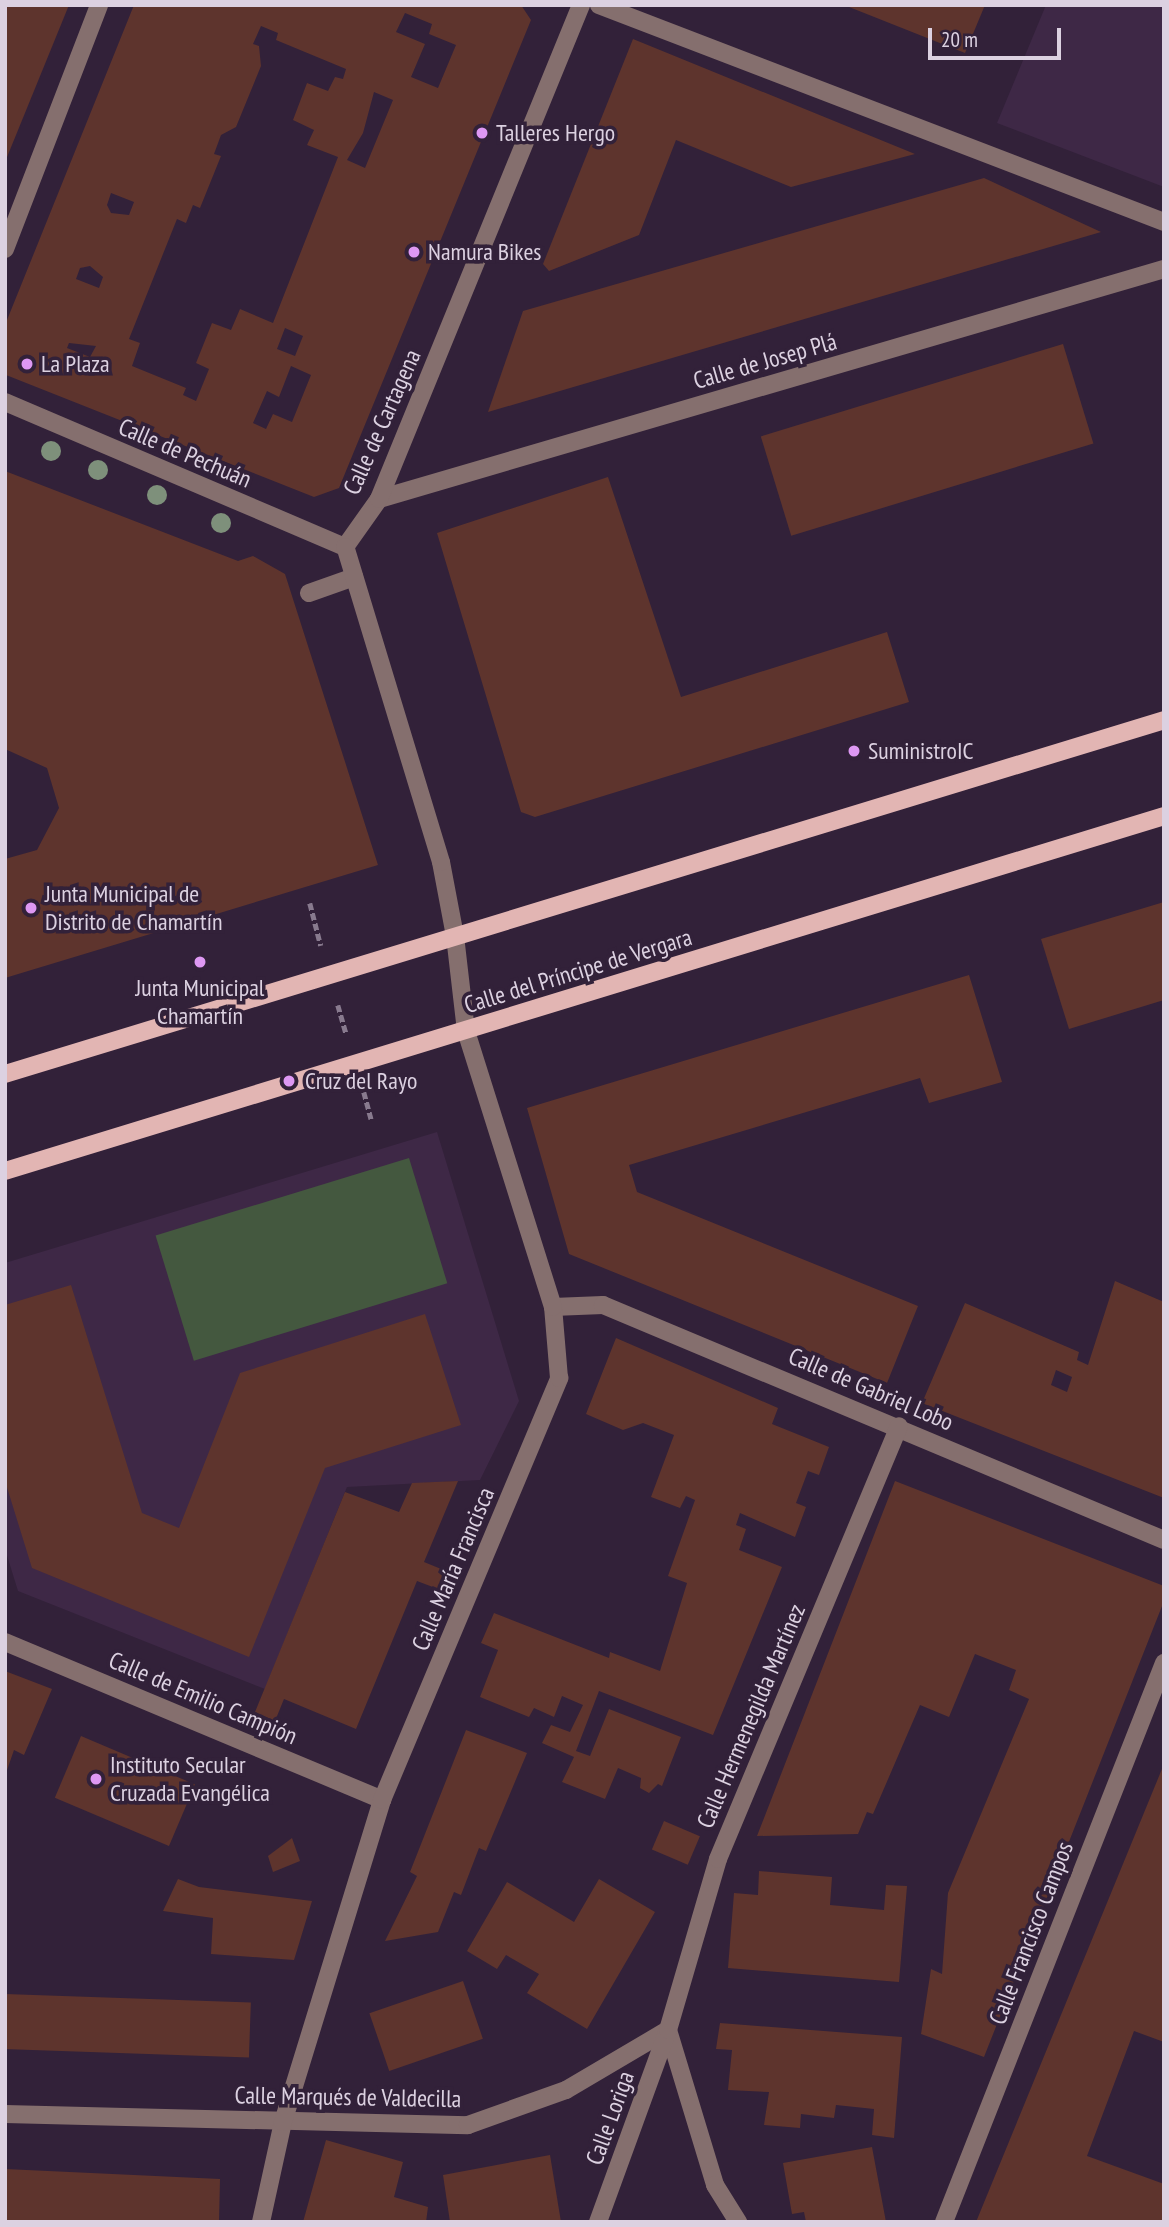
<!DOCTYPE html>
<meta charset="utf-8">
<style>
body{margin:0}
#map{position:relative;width:1169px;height:2227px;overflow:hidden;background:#322139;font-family:"PT Sans Narrow",sans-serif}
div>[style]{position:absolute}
.built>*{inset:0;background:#3e2846}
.green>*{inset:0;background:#44583f;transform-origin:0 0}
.building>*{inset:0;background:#5e342d;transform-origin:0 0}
.path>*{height:4.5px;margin-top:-2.25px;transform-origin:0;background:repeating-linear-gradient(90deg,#887a8e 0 7px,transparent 0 10.5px)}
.minor>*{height:18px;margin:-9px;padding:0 9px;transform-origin:9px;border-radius:9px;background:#856f6e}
.major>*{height:18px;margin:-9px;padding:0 9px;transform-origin:9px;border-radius:9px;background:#e2b5b3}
.trees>*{width:20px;height:20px;margin:-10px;border-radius:50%;background:#7e907b}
.dots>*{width:19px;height:19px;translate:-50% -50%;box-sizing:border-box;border:4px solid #322139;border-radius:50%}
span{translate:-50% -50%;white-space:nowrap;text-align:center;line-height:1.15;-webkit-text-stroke:7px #322139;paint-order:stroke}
.poi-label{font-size:24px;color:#dcd1e1}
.left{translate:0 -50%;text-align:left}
.street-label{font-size:24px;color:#dcd1e1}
.frame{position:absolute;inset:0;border:7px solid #dcd1e1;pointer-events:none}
.scale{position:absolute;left:928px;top:28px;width:133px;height:32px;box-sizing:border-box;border:4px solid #dcd1e1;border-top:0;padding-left:9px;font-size:21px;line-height:24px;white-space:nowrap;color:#dcd1e1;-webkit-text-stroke:5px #322139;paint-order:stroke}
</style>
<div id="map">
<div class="built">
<div style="clip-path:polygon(1046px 5px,1164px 5px,1164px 187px,997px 123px)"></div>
<div style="clip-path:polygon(437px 1132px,519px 1401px,480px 1480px,347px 1487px,265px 1689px,18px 1591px,5px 1549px,5px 1263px)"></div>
</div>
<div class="green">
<div style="left:409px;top:1158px;width:131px;height:265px;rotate:73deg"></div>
</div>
<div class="building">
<div style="clip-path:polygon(8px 5px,69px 5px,5px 162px,5px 11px)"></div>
<div style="clip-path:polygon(evenodd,134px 5px,521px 5px,531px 20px,339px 488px,314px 497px,6px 375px,5px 325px,134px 5px,405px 13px,432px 24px,429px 34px,456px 45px,438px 88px,411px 77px,425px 44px,396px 32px,405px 13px,134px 5px,261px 26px,278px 33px,276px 40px,346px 69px,343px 79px,335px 77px,328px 91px,307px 83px,293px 120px,314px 130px,307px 145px,338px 157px,273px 323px,240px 309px,231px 330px,212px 323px,196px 363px,209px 369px,196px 401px,183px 395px,186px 388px,132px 366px,140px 343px,129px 339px,177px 219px,186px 223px,193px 205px,200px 208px,221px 156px,214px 154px,221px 135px,236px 127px,261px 66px,259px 46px,253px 44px,261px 26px,134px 5px,374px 92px,393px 100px,365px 168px,347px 160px,363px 133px,374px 92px,134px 5px,111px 193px,134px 202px,129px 215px,111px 213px,107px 205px,111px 193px,134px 5px,90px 266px,103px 277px,99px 288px,76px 279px,80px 268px,90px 266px,134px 5px,285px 328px,303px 336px,295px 356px,277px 349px,285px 328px,134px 5px,69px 343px,96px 346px,90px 357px,67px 348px,69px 343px,134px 5px,291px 366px,311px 375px,292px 422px,273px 414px,266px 429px,253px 423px,267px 391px,279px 397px,291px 366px)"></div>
<div style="clip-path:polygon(844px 5px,985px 5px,965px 53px)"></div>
<div style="clip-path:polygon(633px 39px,915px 154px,791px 187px,676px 140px,639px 235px,549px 271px,543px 264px)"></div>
<div style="clip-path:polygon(984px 178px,1101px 232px,488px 412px,523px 311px)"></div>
<div style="left:1063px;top:344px;width:104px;height:316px;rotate:73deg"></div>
<div style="clip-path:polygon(5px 471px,238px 561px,253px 556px,285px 574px,378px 865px,5px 978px,5px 859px,37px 850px,59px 808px,47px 768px,5px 749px)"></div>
<div style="clip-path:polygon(608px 477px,681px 697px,887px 632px,909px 702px,535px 817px,521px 812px,437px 533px)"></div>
<div style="clip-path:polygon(1164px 902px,1164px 1000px,1069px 1029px,1041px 939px)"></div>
<div style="clip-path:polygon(969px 975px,1002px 1082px,929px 1103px,920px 1078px,629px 1165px,637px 1192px,918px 1306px,887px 1383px,569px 1254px,527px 1108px)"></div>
<div style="clip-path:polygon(evenodd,1115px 1281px,1164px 1302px,1164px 1498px,922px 1403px,965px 1303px,1079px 1352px,1077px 1360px,1088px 1365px,1115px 1281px,1056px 1370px,1072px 1377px,1067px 1392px,1051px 1385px,1056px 1370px)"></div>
<div style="clip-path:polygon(71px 1285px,142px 1513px,179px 1528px,240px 1373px,425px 1314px,461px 1425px,325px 1468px,249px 1657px,32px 1568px,5px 1481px,5px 1305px)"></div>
<div style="clip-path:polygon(616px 1338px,778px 1408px,772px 1424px,829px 1447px,819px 1475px,808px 1471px,796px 1503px,806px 1507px,795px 1537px,740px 1513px,736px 1525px,746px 1529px,739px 1550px,782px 1567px,713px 1735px,599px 1691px,576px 1751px,590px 1756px,609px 1709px,681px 1737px,662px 1786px,658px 1784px,649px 1793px,640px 1788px,641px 1778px,618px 1768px,605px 1799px,562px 1782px,574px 1757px,542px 1743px,551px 1725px,570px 1732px,583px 1705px,562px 1696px,554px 1717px,534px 1708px,529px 1717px,480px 1697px,498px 1650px,481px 1643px,494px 1613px,609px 1658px,610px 1652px,660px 1671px,687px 1583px,668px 1576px,695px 1500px,686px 1496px,680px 1508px,651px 1497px,674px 1435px,643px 1423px,623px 1430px,586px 1414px)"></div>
<div style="clip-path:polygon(458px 1481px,424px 1562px,446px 1571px,438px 1589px,417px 1581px,356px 1729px,284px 1699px,275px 1721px,255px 1712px,345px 1492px,399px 1512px,412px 1483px)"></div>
<div style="clip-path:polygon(895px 1481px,1164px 1586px,1164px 1601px,984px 2057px,921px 2034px,931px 1969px,942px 1974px,948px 1893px,1029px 1699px,1009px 1690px,1016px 1670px,975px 1654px,949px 1717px,920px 1705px,873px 1814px,867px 1812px,858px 1834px,757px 1836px)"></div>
<div style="clip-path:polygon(5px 1671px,52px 1689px,24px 1755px,14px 1750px,6px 1773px)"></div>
<div style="clip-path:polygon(466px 1730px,527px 1753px,486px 1851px,479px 1848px,461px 1895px,454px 1892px,438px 1932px,385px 1941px,417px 1876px,410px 1872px)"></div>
<div style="left:81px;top:1736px;width:124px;height:67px;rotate:23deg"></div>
<div style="clip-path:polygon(1164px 1764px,1164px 2042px,1134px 2031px,1087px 2156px,1164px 2184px,1164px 2222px,976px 2222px)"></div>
<div style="left:664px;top:1821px;width:39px;height:31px;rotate:23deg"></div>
<div style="clip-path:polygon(292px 1838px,300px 1861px,273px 1872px,268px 1856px)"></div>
<div style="clip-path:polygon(759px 1871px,832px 1877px,830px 1905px,884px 1910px,886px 1885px,907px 1886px,899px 1982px,728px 1968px,734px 1893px,758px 1895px)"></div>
<div style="clip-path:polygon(178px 1879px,199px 1887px,312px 1901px,294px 1960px,211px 1954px,213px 1918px,163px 1911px)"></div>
<div style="clip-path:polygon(599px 1879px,655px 1912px,587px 2029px,527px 1993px,539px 1974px,506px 1955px,497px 1969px,467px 1951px,507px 1882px,574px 1922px)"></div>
<div style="left:463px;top:1981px;width:61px;height:99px;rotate:71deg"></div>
<div style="left:5px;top:1994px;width:246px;height:55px;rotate:2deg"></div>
<div style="clip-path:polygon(720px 2023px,902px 2037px,894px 2138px,872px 2135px,874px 2109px,836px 2105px,834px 2118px,801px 2114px,800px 2128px,764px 2125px,769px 2092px,728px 2090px,732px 2050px,716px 2049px)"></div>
<div style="clip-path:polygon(326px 2140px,403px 2162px,394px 2197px,428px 2207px,426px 2222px,303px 2222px)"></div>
<div style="clip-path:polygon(872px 2147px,886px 2222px,806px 2222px,804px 2212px,792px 2214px,783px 2163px)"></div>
<div style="clip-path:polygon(550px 2155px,561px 2222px,450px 2222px,443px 2175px)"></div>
<div style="clip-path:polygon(5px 2169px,220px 2179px,219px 2222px,5px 2222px)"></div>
</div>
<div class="path">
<div style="left:310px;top:903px;width:44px;rotate:75.7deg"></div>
<div style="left:338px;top:1005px;width:29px;rotate:74deg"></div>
<div style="left:364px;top:1092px;width:28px;rotate:75deg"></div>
</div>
<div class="minor">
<div style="left:599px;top:5px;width:605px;rotate:21.01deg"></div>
<div style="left:5px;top:249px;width:261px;rotate:-68.9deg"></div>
<div style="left:5px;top:402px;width:370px;rotate:23.1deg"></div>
<div style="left:379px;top:499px;width:818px;rotate:-16.33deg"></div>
<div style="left:345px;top:547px;width:59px;rotate:-54.7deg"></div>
<div style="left:379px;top:499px;width:534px;rotate:-67.76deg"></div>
<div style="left:309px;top:593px;width:48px;rotate:-19.6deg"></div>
<div style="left:553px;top:1307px;width:50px;rotate:-2.3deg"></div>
<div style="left:603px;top:1305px;width:608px;rotate:22.73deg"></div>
<div style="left:5px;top:1642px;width:409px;rotate:22.7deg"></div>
<div style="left:668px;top:2030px;width:162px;rotate:73.1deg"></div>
<div style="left:715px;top:2185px;width:44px;rotate:58.1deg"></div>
<div style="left:5px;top:2114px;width:463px;rotate:1.4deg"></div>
<div style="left:468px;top:2125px;width:104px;rotate:-19.7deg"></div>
<div style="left:566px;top:2090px;width:118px;rotate:-30.5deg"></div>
<div style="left:261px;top:2222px;width:102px;rotate:-77.6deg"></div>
<div style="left:283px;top:2122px;width:337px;rotate:-72.9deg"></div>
<div style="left:382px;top:1800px;width:458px;rotate:-67.2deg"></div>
<div style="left:559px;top:1378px;width:71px;rotate:-94.8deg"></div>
<div style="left:553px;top:1307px;width:289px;rotate:-107.5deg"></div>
<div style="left:466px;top:1031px;width:96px;rotate:-96.6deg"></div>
<div style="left:455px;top:936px;width:75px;rotate:-100.7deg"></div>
<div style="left:441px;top:862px;width:329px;rotate:-106.9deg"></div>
<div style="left:598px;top:2222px;width:204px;rotate:-70deg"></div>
<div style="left:668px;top:2030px;width:178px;rotate:-73.7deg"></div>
<div style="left:718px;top:1859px;width:469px;rotate:-67.3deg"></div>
<div style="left:944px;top:2222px;width:601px;rotate:-68.52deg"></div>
</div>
<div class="major">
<div style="left:5px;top:1074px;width:1212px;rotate:-16.98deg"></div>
<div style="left:5px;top:1171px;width:1212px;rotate:-17.03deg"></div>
</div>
<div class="trees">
<div style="left:51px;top:451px"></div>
<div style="left:98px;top:470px"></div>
<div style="left:157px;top:495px"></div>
<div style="left:221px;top:523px"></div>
</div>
<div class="dots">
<div style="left:482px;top:133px;background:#de98f3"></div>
<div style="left:414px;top:252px;background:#de98f3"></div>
<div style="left:27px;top:364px;background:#de98f3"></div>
<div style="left:854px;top:751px;background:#de98f3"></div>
<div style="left:31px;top:908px;background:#de98f3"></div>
<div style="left:200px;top:962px;background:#de98f3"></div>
<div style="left:289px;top:1081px;background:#de98f3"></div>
<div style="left:96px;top:1779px;background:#de98f3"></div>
</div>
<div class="poi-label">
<span class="left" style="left:496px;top:133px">Talleres Hergo</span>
<span class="left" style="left:428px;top:252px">Namura Bikes</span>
<span class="left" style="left:41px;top:364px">La Plaza</span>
<span class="left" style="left:868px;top:751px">SuministroIC</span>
<span class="left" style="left:45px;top:908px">Junta Municipal de<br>Distrito de Chamartín</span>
<span style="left:200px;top:1002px">Junta Municipal<br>Chamartín</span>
<span class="left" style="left:305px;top:1081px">Cruz del Rayo</span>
<span class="left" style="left:110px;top:1779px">Instituto Secular<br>Cruzada Evangélica</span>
</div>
<div class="street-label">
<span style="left:765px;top:361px;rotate:-16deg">Calle de Josep Plá</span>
<span style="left:382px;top:422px;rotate:-66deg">Calle de Cartagena</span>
<span style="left:185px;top:453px;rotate:23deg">Calle de Pechuán</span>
<span style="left:578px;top:971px;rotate:-17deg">Calle del Príncipe de Vergara</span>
<span style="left:871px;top:1389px;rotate:23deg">Calle de Gabriel Lobo</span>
<span style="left:453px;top:1569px;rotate:-67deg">Calle María Francisca</span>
<span style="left:203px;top:1698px;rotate:23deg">Calle de Emilio Campión</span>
<span style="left:751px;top:1716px;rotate:-67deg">Calle Hermenegilda Martínez</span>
<span style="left:1031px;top:1933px;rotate:-69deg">Calle Francisco Campos</span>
<span style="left:348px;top:2097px;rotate:1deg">Calle Marqués de Valdecilla</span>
<span style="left:610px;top:2118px;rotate:-70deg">Calle Loriga</span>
</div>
<div class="frame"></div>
<div class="scale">20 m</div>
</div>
